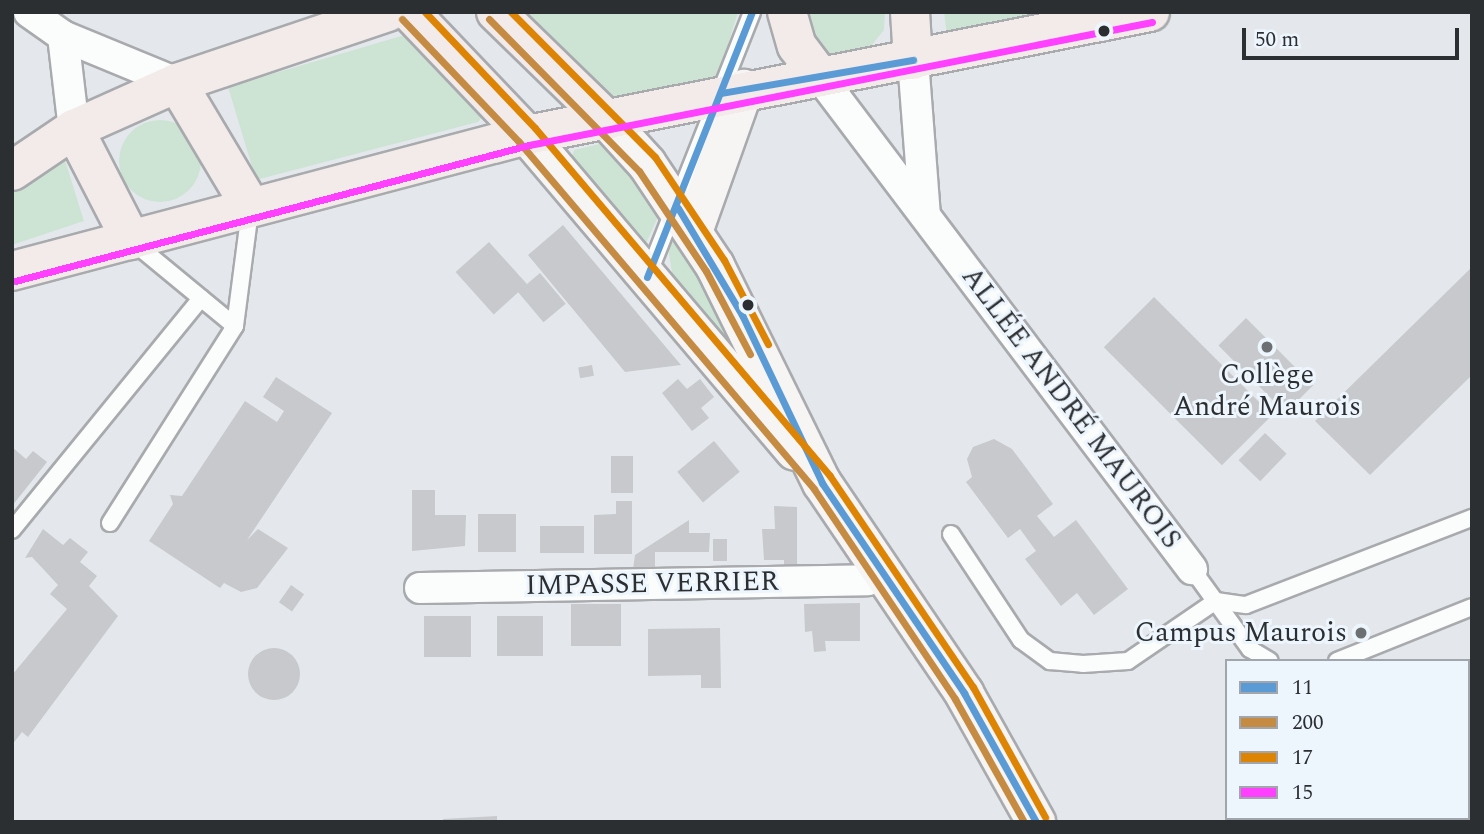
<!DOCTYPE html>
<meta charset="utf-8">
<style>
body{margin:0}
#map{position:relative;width:1484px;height:834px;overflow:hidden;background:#e4e8ec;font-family:Spectral,serif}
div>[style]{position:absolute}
.green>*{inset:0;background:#cde4d5}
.round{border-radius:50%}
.building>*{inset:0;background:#c7c9cc;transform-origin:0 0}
.roads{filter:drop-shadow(2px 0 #a8aaad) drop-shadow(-2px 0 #a8aaad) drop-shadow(0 2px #a8aaad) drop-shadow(0 -2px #a8aaad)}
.lane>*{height:16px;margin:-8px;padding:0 8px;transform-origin:8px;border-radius:8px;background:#fbfcfc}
.street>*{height:30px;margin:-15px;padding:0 15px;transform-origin:15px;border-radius:15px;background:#fbfcfc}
.secondary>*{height:38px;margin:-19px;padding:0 19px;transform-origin:19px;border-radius:19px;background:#f7f4f4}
.primary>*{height:38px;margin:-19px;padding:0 19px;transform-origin:19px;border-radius:19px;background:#f2ebea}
.bus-1>*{height:7px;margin:-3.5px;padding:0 3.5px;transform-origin:3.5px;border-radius:3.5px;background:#5b9bd5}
.bus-2>*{height:7px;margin:-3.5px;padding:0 3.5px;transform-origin:3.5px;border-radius:3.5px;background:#c58b43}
.bus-3>*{height:7px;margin:-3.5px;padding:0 3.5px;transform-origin:3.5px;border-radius:3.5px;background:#dd8405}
.bus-4>*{height:7px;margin:-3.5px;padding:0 3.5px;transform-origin:3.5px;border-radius:3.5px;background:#ff40ff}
.dots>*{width:19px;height:19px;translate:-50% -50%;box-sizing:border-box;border:4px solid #eef6fd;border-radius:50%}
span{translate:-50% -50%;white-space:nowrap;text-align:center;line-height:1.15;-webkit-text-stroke:6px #eef6fd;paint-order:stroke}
.poi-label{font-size:28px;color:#2c2f32}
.right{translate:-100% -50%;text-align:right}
.street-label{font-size:28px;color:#2c2f32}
.frame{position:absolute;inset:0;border:14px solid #2c2f32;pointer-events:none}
.legend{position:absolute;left:1225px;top:659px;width:245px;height:161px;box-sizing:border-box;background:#eef6fd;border:2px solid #a0a6ac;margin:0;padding:9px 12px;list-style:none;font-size:21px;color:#2c2f32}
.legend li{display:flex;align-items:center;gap:14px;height:35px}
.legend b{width:35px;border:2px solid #a0a6ac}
.scale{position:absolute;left:1242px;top:28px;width:217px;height:32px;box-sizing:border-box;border:4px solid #2c2f32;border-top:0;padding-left:9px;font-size:21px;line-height:24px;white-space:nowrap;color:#2c2f32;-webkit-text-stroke:5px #eef6fd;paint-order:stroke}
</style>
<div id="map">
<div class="green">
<div style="clip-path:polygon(524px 12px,738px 12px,717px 81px,603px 98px)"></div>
<div style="clip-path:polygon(804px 12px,885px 12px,884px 30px,867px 51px,841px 58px,817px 48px)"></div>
<div style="clip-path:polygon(944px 12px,1061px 12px,947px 36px)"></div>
<div style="clip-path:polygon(408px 34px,485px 114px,478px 122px,256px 180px,228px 87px)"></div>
<div class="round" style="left:119px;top:120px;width:82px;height:82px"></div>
<div style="clip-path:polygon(608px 142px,661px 210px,644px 248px,571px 162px,574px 150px)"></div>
<div style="clip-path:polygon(65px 160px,84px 221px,12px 245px,12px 193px)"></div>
<div style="clip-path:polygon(678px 233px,753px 382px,673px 278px,668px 249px)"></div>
</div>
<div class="building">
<div style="clip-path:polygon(563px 225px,589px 256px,681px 365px,625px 372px,528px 255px)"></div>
<div style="left:489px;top:242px;width:57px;height:45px;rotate:48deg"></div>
<div style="clip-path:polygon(1472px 267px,1472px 375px,1370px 475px,1315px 421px)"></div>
<div style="left:540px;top:273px;width:40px;height:29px;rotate:50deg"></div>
<div style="left:1154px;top:297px;width:167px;height:71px;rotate:45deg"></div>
<div style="left:1246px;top:318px;width:95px;height:39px;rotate:45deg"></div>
<div style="left:592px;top:365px;width:11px;height:14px;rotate:80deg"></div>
<div style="clip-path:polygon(276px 377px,332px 413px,247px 540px,258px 529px,288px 548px,257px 588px,241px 592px,224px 583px,220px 588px,149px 541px,173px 504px,170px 495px,182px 496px,245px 401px,277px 422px,284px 411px,263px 397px)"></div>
<div style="clip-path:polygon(678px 379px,687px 389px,700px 379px,714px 397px,701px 408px,709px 418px,692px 431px,662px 393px)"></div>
<div style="left:1265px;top:433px;width:30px;height:38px;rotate:44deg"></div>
<div style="clip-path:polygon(994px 439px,1012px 449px,1053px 504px,1037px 516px,1054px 537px,1076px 520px,1128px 589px,1094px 615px,1077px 593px,1061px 606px,1025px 559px,1036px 551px,1020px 529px,1008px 538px,966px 482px,972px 477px,967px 459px,973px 447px)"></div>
<div style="left:714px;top:441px;width:40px;height:48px;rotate:50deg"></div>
<div style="clip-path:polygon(12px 447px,26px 459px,33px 451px,47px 462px,12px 506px)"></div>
<div style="left:611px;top:456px;width:22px;height:37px"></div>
<div style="clip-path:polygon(412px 490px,435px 490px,435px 515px,466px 515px,465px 546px,412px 551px)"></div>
<div style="clip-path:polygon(616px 501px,632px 501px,632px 554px,594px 554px,594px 515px,616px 514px)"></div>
<div style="clip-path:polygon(774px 506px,797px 507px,797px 569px,784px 569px,784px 560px,764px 560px,762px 529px,775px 529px)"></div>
<div style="left:478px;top:514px;width:38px;height:38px"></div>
<div style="clip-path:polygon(689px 520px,689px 533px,710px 533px,709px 552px,655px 552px,655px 569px,633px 569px,635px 555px)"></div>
<div style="left:540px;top:526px;width:44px;height:27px"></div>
<div style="clip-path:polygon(43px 529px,63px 545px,70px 538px,88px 552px,80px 562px,97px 576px,89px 586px,118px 616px,28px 737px,22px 732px,12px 745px,12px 675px,67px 609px,50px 594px,58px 585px,32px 557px,25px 558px)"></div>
<div style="left:713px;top:539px;width:14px;height:22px"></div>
<div style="left:291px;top:585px;width:16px;height:21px;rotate:35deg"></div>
<div style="clip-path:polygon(860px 603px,860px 641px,825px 641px,826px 651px,814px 652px,812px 631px,805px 632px,804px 604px)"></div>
<div style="left:571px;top:604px;width:50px;height:42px"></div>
<div style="left:471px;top:616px;width:41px;height:47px;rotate:90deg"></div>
<div style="left:543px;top:616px;width:40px;height:46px;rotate:90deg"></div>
<div style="clip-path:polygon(720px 628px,721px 688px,701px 688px,701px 675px,648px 676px,648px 629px)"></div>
<div class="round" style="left:248px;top:648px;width:52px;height:52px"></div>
<div style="clip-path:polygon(497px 816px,497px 822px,443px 822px,443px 819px)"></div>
</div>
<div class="roads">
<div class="lane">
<div style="left:133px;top:242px;width:132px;rotate:39.5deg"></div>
<div style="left:648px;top:275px;width:283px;rotate:-68.4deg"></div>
<div style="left:110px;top:523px;width:233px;rotate:-57.6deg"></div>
<div style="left:235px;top:326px;width:117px;rotate:-82.6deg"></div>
<div style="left:12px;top:530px;width:299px;rotate:-50.8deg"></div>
<div style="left:951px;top:534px;width:127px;rotate:56.6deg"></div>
<div style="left:1021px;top:640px;width:36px;rotate:36deg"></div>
<div style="left:1050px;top:661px;width:33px;rotate:5deg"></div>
<div style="left:1083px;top:664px;width:45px;rotate:-3.8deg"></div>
<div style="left:1128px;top:661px;width:107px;rotate:-34.3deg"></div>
<div style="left:1216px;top:601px;width:30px;rotate:8deg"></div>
<div style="left:1246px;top:605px;width:242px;rotate:-21.1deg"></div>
<div style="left:1192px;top:569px;width:99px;rotate:54.1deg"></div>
<div style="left:1250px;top:649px;width:23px;rotate:31deg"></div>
<div style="left:1337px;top:661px;width:145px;rotate:-21.8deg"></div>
<div style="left:1468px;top:740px;width:4px;rotate:14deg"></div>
</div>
<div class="street">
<div style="left:29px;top:12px;width:42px;rotate:35.2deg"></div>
<div style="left:63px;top:36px;width:123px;rotate:22.4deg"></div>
<div style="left:63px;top:36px;width:94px;rotate:83.3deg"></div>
<div style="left:913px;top:60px;width:155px;rotate:85.6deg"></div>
<div style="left:820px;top:77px;width:617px;rotate:52.91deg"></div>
<div style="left:420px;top:588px;width:448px;rotate:-1deg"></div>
<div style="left:868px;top:580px;width:16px;rotate:-27deg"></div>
</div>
<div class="secondary">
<div style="left:607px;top:120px;width:59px;rotate:47.7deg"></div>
<div style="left:647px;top:164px;width:123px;rotate:56.3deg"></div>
<div style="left:715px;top:266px;width:242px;rotate:63.8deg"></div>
<div style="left:822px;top:483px;width:254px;rotate:55.9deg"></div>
<div style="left:964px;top:693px;width:148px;rotate:60.8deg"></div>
<div style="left:527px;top:135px;width:414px;rotate:49.7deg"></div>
<div style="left:693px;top:232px;width:152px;rotate:-70.4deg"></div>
</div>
<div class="primary">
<div style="left:410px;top:12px;width:170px;rotate:46.4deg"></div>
<div style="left:496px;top:12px;width:155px;rotate:44.2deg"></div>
<div style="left:787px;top:12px;width:35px;rotate:74deg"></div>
<div style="left:797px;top:46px;width:39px;rotate:53deg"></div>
<div style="left:910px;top:12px;width:48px;rotate:86.4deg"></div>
<div style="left:177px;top:83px;width:144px;rotate:59.2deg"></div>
<div style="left:74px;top:129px;width:125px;rotate:62.8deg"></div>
<div style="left:12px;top:171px;width:75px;rotate:-34.1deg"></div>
<div style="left:74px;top:129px;width:113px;rotate:-24.1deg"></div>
<div style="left:177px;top:83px;width:223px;rotate:-18.6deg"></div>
<div style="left:12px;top:271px;width:533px;rotate:-14.79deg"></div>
<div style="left:527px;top:135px;width:635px;rotate:-11.17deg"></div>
</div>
</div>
<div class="bus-1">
<div style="left:721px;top:93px;width:195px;rotate:-9.8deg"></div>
<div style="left:678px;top:208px;width:125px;rotate:59.1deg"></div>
<div style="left:742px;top:315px;width:186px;rotate:64.5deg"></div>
<div style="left:822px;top:483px;width:254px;rotate:55.9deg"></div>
<div style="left:964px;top:693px;width:148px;rotate:60.8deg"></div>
<div style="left:647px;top:277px;width:285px;rotate:-68.4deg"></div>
</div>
<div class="bus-2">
<div style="left:402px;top:19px;width:170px;rotate:46.4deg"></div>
<div style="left:519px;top:142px;width:455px;rotate:49.6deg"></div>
<div style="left:814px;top:489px;width:253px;rotate:56.1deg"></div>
<div style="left:955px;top:699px;width:141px;rotate:60.7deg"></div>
<div style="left:489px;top:19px;width:214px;rotate:45.4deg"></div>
<div style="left:639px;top:171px;width:120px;rotate:56.2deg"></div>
<div style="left:706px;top:271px;width:94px;rotate:62.1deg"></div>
</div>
<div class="bus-3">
<div style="left:425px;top:12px;width:160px;rotate:46.5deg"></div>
<div style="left:535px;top:128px;width:456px;rotate:49.7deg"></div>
<div style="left:830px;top:476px;width:255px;rotate:55.9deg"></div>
<div style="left:973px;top:687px;width:149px;rotate:61deg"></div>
<div style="left:511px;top:12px;width:204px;rotate:45.2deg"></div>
<div style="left:655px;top:157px;width:124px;rotate:56.2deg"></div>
<div style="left:724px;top:260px;width:95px;rotate:62.4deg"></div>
</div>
<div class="bus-4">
<div style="left:15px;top:281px;width:532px;rotate:-14.82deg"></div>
<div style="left:529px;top:145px;width:635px;rotate:-11.17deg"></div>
</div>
<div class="dots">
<div style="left:1104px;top:31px;background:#2c2f32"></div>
<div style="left:748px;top:305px;background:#2c2f32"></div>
<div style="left:1267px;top:347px;background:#6c7073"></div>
<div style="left:1361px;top:633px;background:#6c7073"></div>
</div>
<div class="poi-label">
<span style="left:1267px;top:391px">Collège<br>André Maurois</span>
<span class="right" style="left:1347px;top:633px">Campus Maurois</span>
</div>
<div class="street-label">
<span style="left:1071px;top:408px;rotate:53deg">ALLÉE ANDRÉ MAUROIS</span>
<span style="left:652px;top:584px;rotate:-1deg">IMPASSE VERRIER</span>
</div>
<div class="frame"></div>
<ul class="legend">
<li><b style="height:9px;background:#5b9bd5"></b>11</li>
<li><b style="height:9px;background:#c58b43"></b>200</li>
<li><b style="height:9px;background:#dd8405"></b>17</li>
<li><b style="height:9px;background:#ff40ff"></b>15</li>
</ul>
<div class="scale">50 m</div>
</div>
